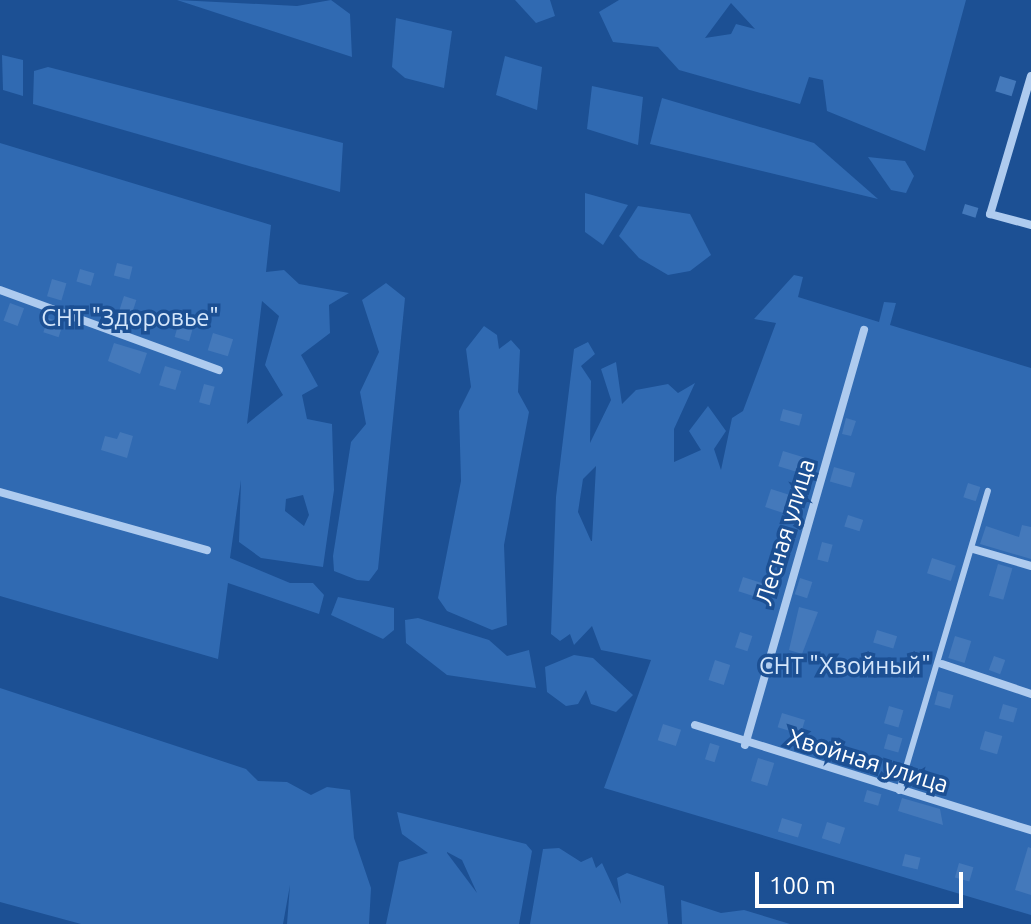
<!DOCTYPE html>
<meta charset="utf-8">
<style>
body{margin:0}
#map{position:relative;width:1031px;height:924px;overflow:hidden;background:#1c5094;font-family:Ubuntu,sans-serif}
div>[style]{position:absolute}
.green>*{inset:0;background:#306ab2}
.building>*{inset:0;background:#4479bb;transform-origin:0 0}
.lane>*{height:6px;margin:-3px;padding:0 3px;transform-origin:3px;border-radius:3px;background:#aecbef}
.street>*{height:8px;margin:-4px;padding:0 4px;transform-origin:4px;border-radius:4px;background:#aecbef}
span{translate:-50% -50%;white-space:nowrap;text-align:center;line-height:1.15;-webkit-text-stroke:7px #1c5094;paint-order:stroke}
.park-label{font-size:24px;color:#d4e6fb}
.street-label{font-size:24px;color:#fff}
.scale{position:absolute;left:755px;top:872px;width:208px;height:36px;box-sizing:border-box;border:4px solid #fff;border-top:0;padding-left:10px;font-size:24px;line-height:28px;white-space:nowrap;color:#fff;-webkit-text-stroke:6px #1c5094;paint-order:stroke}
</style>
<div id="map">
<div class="green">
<div style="clip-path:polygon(177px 0,297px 6px,331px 0,350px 14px,352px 57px)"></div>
<div style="clip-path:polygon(515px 0,550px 0,555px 16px,536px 23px)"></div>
<div style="clip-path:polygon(evenodd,619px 0,966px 0,925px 151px,827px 111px,823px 80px,809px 77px,800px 104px,679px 70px,658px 47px,613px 42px,599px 12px,619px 0,731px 3px,755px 29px,736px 24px,731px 34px,705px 38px,731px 3px)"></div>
<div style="clip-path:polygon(396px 18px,452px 31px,444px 88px,405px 78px,392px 67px)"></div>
<div style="clip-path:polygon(2px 55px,23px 60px,23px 96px,3px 90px)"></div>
<div style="clip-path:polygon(505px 56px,542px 67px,537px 110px,496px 95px)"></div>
<div style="clip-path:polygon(48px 67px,343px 143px,340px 192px,33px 104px,34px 71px)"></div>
<div style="clip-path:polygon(592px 86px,643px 97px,638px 145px,587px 129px)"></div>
<div style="clip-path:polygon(662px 98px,814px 143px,878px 199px,650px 144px)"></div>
<div style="clip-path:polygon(evenodd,0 143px,271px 225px,266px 272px,284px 270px,299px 284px,349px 293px,329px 305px,330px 333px,301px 355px,318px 386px,302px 395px,307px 419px,332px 424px,334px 490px,323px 567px,261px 558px,239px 542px,241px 480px,230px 558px,290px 583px,313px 583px,324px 595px,319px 614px,228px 583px,218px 659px,0 596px,0 143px,262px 301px,279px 316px,265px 365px,283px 395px,247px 424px,262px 301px,0 143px,303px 495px,309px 515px,304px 526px,285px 511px,286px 499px,303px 495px)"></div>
<div style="clip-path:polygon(868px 157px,905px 161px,914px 176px,906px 193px,891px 190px)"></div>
<div style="clip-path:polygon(585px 193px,628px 205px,603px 245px,585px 232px)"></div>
<div style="clip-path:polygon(638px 206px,690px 214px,711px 255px,690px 271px,668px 275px,639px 258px,619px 236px)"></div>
<div style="clip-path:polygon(evenodd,794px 275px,803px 277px,798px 297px,879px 322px,884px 302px,896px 303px,890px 325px,1031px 368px,1031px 915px,604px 788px,651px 660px,601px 650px,592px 626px,574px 645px,570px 634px,560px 641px,551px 634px,556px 497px,574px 349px,588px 342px,595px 354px,581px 366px,591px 381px,590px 443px,611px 400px,601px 369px,616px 362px,622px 404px,636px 390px,668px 384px,678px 393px,695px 383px,674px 429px,674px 462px,701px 450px,689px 431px,708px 406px,726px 431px,714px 449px,721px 470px,732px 418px,743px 411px,776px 323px,754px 319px,794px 275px,596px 466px,592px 541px,591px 541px,578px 512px,583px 479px,596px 466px)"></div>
<div style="clip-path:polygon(386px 283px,405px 298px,378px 569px,369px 581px,357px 580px,334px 571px,333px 556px,351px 442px,366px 424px,360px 392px,379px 352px,362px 300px)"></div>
<div style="clip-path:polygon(484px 326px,497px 335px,499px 349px,511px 340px,520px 350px,518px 392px,529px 412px,504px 545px,507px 625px,492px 630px,447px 611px,438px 598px,461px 481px,459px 411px,471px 387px,466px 349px)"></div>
<div style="clip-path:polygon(338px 597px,394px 608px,394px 630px,383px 639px,331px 615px)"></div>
<div style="clip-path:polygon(418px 618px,489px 640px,507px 656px,529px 650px,536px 688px,447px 675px,406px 643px,405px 620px)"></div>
<div style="clip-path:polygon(574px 655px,593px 658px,633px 695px,616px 712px,591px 704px,586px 690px,578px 704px,566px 706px,547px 692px,545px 667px)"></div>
<div style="clip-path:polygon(0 688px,246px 769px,258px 781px,287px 782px,311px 795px,327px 787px,350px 790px,354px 838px,371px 888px,369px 924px,287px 924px,290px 885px,283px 924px,81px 924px,0 902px)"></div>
<div style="clip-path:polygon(evenodd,397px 812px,526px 844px,532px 851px,519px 924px,386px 924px,399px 862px,428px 853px,402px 834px,397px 812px,447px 852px,462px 860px,477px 893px,447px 853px,447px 852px)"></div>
<div style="clip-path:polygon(559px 848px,581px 862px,592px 857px,596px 868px,602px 863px,621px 904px,617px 878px,627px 873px,664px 886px,668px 924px,530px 924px,543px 849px)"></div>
<div style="clip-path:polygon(681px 900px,721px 913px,744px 910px,790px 924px,682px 924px)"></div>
</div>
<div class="building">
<div style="left:1000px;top:76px;width:17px;height:16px;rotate:17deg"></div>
<div style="left:965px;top:204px;width:14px;height:10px;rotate:17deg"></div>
<div style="left:117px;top:263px;width:16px;height:13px;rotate:14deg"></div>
<div style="left:80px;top:269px;width:15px;height:13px;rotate:16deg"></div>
<div style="left:52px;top:279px;width:15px;height:18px;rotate:16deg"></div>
<div style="left:124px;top:296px;width:13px;height:21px;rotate:18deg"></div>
<div style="left:10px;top:303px;width:15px;height:19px;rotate:20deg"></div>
<div style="left:181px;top:315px;width:15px;height:23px;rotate:16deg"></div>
<div style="left:48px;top:318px;width:16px;height:15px;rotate:18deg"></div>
<div style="left:213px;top:333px;width:21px;height:18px;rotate:17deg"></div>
<div style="clip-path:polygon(114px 343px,147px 353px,140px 374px,108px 361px)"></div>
<div style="left:165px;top:366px;width:17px;height:20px;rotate:17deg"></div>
<div style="left:204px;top:384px;width:11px;height:19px;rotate:15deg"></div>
<div style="left:783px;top:409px;width:20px;height:12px;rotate:15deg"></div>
<div style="clip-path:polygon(846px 418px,856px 421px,851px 436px,842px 434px)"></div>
<div style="clip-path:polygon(120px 432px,133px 436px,127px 458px,101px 450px,105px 436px,117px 439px)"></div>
<div style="left:783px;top:451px;width:24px;height:16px;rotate:17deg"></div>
<div style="left:834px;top:467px;width:22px;height:15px;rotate:16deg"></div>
<div style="left:968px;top:483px;width:13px;height:15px;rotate:18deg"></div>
<div style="left:771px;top:489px;width:19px;height:19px;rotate:18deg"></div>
<div style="left:848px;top:515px;width:16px;height:12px;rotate:18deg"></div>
<div style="clip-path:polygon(1022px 525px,1031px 527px,1031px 559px,980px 544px,986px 526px,1019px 537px)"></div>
<div style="left:822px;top:542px;width:11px;height:18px;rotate:15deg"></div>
<div style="left:932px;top:558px;width:25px;height:16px;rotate:18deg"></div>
<div style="left:998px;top:564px;width:15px;height:33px;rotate:16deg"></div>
<div style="left:743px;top:577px;width:23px;height:15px;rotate:18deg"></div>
<div style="left:800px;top:578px;width:13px;height:17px;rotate:18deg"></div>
<div style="clip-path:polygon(799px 607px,818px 612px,802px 654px,789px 650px)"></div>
<div style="left:877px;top:630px;width:21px;height:13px;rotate:17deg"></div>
<div style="left:740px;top:632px;width:13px;height:16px;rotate:18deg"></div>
<div style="left:955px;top:636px;width:17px;height:23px;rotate:17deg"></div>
<div style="left:994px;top:656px;width:12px;height:15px;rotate:20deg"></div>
<div style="left:715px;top:660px;width:16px;height:21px;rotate:18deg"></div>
<div style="left:938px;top:691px;width:16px;height:14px;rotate:15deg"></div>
<div style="left:1003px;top:704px;width:15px;height:15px;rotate:16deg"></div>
<div style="left:889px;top:706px;width:15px;height:18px;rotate:16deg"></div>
<div style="left:782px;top:713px;width:24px;height:15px;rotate:17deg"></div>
<div style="left:663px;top:724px;width:19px;height:17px;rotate:18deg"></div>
<div style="left:985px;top:731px;width:18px;height:19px;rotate:16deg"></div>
<div style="left:888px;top:734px;width:15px;height:15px;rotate:16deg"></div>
<div style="left:710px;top:743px;width:10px;height:17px;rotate:17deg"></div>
<div style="left:835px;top:744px;width:10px;height:17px;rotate:17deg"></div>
<div style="left:758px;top:758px;width:17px;height:24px;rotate:17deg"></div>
<div style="left:936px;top:776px;width:14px;height:16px;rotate:17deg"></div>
<div style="left:867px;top:790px;width:15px;height:12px;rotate:16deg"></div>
<div style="clip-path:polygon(902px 798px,940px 809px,943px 825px,898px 811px)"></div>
<div style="left:782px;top:818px;width:21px;height:14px;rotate:17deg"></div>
<div style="left:827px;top:822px;width:19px;height:17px;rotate:18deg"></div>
<div style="clip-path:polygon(1028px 847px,1031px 848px,1031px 895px,1015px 890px)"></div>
<div style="left:905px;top:854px;width:16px;height:12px;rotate:14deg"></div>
<div style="left:959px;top:863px;width:15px;height:15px;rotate:16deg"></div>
</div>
<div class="lane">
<div style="left:899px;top:791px;width:313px;rotate:-73.5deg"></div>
</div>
<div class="street">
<div style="left:1031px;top:76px;width:144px;rotate:106.5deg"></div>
<div style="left:990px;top:214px;width:42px;rotate:15deg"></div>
<div style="left:0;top:290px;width:233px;rotate:20.1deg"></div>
<div style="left:0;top:492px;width:215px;rotate:15.7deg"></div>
<div style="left:973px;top:549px;width:60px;rotate:16.3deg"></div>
<div style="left:942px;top:664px;width:94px;rotate:18.6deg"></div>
<div style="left:695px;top:725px;width:352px;rotate:17.4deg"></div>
<div style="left:745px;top:745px;width:432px;rotate:-74deg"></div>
</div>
<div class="park-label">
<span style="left:130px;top:318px">СНТ "Здоровье"</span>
<span style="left:845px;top:666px">СНТ "Хвойный"</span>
</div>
<div class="street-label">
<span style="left:785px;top:532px;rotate:-73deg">Лесная улица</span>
<span style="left:868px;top:761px;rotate:17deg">Хвойная улица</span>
</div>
<div class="scale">100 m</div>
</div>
